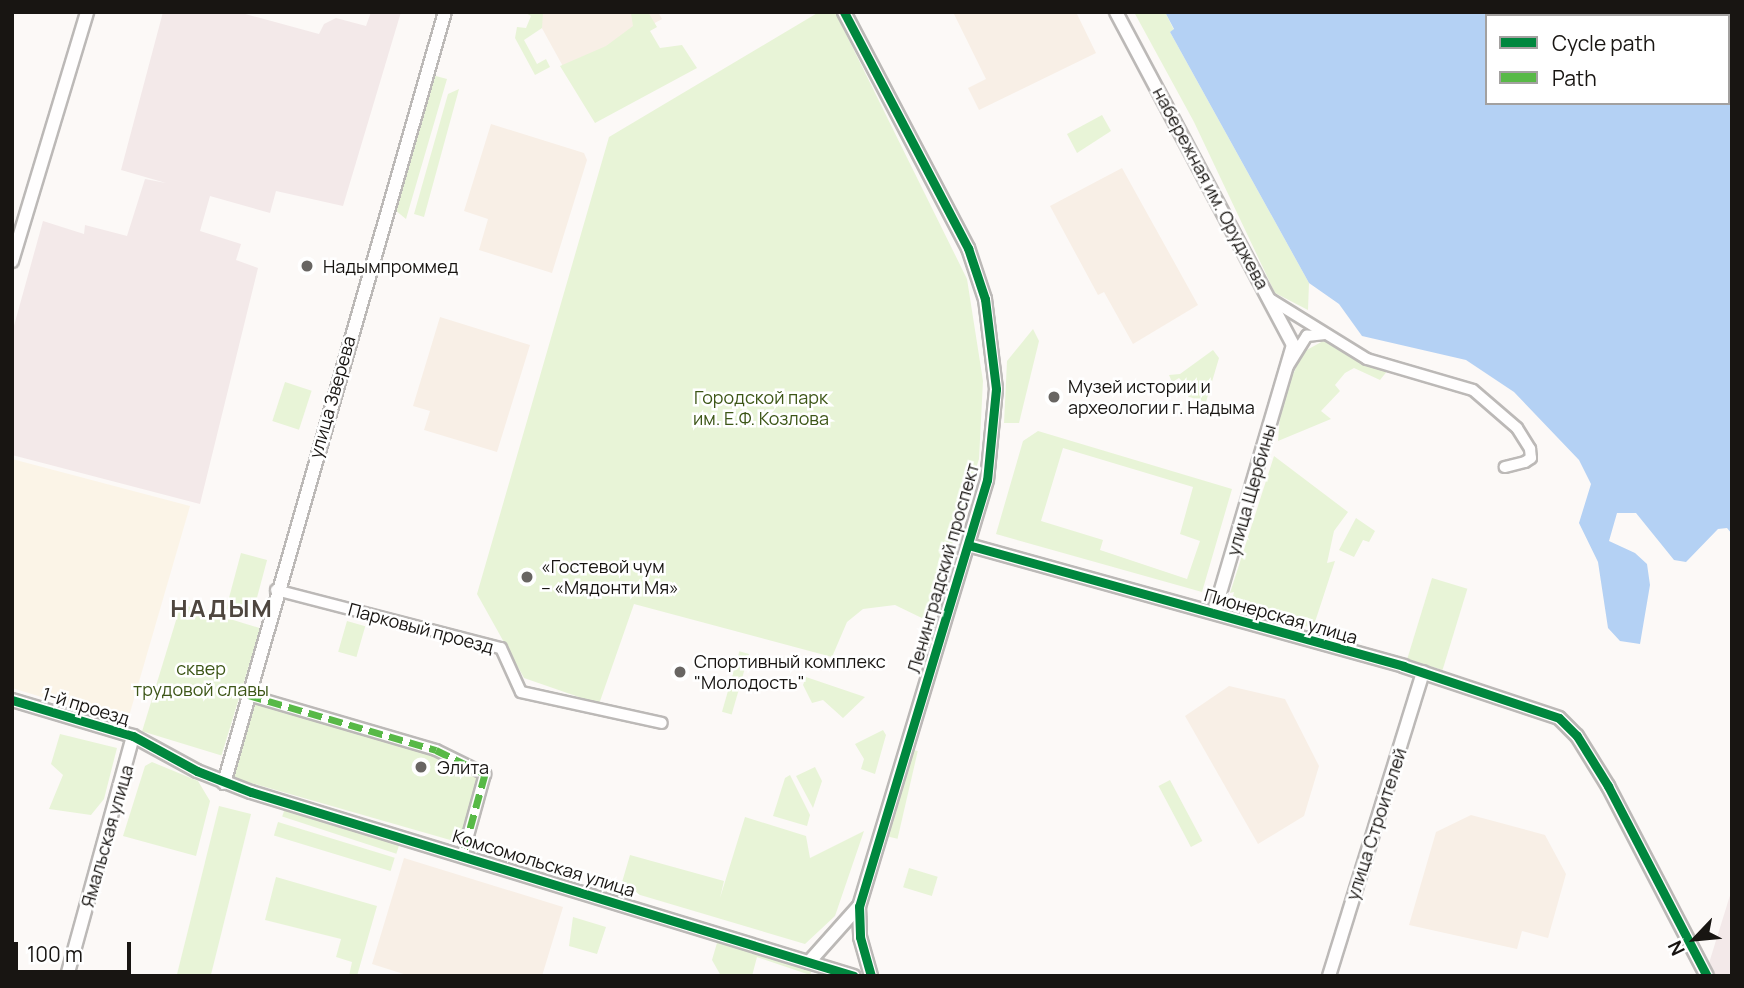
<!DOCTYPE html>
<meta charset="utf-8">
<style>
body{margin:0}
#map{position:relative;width:1744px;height:988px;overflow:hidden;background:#fcf9f7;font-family:Manrope,sans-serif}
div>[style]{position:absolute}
.commercial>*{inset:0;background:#fbf4e7}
.industrial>*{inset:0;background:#f3e9e9}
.built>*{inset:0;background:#f8efe6}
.green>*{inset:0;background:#e8f4d7;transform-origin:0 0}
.water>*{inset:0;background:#b4d1f4}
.roads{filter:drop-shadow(2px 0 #bcb9b7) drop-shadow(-2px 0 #bcb9b7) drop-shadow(0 2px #bcb9b7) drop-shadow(0 -2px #bcb9b7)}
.street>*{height:10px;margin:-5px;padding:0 5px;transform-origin:5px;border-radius:5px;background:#fffefe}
.secondary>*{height:12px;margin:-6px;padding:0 6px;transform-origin:6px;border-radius:6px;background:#fffefe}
.quiet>*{height:7px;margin-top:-3.5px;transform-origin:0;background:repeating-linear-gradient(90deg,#58b947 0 14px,transparent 0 21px)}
.cycleway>*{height:9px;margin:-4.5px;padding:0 4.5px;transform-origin:4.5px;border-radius:4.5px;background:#00873e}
.dots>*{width:19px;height:19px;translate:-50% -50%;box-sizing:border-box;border:4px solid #fff;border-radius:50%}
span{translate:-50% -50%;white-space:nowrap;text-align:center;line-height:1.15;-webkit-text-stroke:5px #fff;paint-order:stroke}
.street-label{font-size:18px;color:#181512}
.poi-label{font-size:18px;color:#181512}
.left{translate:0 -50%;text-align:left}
.park-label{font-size:18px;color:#3d5617}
.district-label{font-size:24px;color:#4e463f;font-weight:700;letter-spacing:2px}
.frame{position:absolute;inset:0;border:14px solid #181512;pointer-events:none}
.legend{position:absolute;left:1485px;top:14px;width:245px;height:91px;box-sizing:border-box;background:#fff;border:2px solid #a3a1a0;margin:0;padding:9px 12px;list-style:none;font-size:21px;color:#181512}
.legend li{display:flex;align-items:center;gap:14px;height:35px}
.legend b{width:35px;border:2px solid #a3a1a0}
.north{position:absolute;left:1660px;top:904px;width:70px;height:70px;-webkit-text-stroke:5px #fff;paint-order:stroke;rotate:244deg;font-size:19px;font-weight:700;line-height:28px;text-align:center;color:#181512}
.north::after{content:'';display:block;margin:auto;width:24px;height:32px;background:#181512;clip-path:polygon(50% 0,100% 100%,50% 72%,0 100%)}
.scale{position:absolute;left:14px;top:942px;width:117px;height:32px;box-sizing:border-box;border:4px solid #181512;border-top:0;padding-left:9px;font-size:21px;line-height:24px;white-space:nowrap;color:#181512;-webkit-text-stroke:5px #fff;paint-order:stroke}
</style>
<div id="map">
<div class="commercial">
<div style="clip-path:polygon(12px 459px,190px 506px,127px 723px,12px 688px)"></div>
</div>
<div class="industrial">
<div style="clip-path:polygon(163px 12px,238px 12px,319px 34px,324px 24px,336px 18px,366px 26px,371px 12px,401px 12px,343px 206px,276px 191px,270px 213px,210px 196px,200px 231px,241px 244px,236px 260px,258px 268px,200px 504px,12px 455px,12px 333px,43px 221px,84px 234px,85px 225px,127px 236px,145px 179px,166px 183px,121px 170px)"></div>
<div style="clip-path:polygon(1732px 889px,1732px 976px,1716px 976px,1709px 963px)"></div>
</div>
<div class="built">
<div style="clip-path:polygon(533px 12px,658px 12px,662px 19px,642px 30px,576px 90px)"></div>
<div style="clip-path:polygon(953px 12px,1076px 12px,1096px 53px,979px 110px,968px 88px,986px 79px)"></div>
<div style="clip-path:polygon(491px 124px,584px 153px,587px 160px,552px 273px,479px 250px,488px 219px,464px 211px)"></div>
<div style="clip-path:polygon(1122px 168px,1198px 305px,1133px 344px,1104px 292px,1098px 295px,1050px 206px)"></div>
<div style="clip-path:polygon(440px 317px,530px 345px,497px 452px,424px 430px,430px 411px,413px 406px)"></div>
<div style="clip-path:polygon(1229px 686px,1285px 699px,1319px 766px,1304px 816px,1258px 844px,1185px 716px)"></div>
<div style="clip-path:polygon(1471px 815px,1545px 835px,1566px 874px,1548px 938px,1522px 931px,1517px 949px,1409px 925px,1436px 832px)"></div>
<div style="clip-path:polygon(404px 858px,563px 907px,542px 976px,410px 976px,372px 964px)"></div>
</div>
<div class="green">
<div style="clip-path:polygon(524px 12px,543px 12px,542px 28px,524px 40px,537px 64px,546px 59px,550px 67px,535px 75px,515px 38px,517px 27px,526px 28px,531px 16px)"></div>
<div style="clip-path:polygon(648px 12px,657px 27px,650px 31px,660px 48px,682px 45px,697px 68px,595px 123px,560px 66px,606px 46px,633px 26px,631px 13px)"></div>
<div style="clip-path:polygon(819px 12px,836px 14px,967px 279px,983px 381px,979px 459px,928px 621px,895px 605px,863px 609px,847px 622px,832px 657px,634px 604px,599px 704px,524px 678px,477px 594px,609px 137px)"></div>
<div style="clip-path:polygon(1134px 12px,1165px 12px,1174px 30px,1170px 32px,1309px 283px,1308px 310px,1275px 293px,1194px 122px)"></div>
<div style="clip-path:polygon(432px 75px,447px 79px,406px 219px,395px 210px,416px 126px,422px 122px,432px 87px)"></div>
<div style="clip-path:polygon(459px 89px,424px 217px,414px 214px,448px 94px)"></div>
<div style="clip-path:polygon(1102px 115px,1111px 131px,1077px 153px,1067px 134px)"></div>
<div style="clip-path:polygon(1033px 329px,1039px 341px,1019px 423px,1004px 423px,1007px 361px)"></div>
<div style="clip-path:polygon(1325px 340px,1388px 370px,1380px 380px,1354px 368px,1345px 373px,1335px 385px,1340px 391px,1321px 411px,1331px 419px,1278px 441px,1281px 401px,1303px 352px)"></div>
<div style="clip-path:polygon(1213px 350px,1219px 358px,1206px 402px,1183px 395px,1186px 385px,1179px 378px,1172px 382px,1169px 375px,1180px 374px)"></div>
<div style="left:285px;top:382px;width:28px;height:41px;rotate:18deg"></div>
<div style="clip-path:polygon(evenodd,1038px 431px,1232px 489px,1202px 592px,996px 534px,1023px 441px,1038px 431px,1063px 448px,1193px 487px,1180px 534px,1200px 541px,1187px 579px,1100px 550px,1103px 540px,1041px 521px,1063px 448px)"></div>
<div style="clip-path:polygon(1274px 456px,1348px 512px,1334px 531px,1327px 563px,1335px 561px,1313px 628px,1231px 605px,1228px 598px,1233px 596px,1234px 592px,1230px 593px)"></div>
<div style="clip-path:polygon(1356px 518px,1375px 531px,1369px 542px,1363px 540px,1354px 557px,1339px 550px)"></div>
<div style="left:241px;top:553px;width:27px;height:58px;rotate:15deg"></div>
<div style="left:1432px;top:578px;width:37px;height:85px;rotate:17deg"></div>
<div style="left:181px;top:604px;width:83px;height:133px;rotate:17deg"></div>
<div style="left:347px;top:621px;width:19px;height:32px;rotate:16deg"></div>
<div style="left:749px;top:654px;width:63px;height:10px;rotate:106deg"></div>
<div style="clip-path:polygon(806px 677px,865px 697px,843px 718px,823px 700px,812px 703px,803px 685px)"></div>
<div style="left:255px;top:704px;width:237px;height:77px;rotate:16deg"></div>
<div style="clip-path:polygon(883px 730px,886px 735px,875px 774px,861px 769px,864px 759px,855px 744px)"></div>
<div style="clip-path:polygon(60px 734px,117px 748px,104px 799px,91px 815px,49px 809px,63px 775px,51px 764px)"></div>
<div style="left:909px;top:749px;width:9px;height:90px;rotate:13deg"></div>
<div style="clip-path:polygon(152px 762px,198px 781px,210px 801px,196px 856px,123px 836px,145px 766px)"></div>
<div style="clip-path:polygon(815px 767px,822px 781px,813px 808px,796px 776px)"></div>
<div style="clip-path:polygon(790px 775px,810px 815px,807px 826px,773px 816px,785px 778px)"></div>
<div style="left:1170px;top:780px;width:69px;height:13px;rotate:62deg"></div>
<div style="left:219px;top:806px;width:33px;height:176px;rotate:14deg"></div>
<div style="left:285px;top:808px;width:120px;height:9px;rotate:18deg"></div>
<div style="clip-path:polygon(745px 817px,806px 836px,810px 858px,864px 831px,835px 916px,805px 944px,620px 889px,630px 855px,724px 881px,720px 898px)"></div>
<div style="left:278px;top:822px;width:122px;height:14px;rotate:17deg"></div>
<div style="left:909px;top:868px;width:30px;height:20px;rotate:17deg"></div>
<div style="clip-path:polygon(276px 877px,377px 906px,357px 976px,349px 976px,352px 962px,336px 957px,341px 939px,265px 920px)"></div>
<div style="clip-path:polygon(573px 917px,606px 927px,597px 954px,569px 946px)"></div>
<div style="clip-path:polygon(719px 936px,812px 969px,810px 975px,757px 957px,752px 976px,721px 976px,712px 960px)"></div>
</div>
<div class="water">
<div style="clip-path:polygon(evenodd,1165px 12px,1732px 12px,1732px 534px,1727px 528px,1718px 529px,1686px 562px,1674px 560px,1636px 513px,1617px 513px,1609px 541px,1635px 553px,1647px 564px,1650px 585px,1640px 644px,1620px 641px,1608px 628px,1598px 562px,1579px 523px,1591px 484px,1579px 460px,1514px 392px,1466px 360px,1362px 336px,1339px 304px,1309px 283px,1170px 32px,1174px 29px,1165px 12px,1487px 16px,1728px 16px,1728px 103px,1487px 103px,1487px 16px)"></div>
</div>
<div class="roads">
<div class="street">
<div style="left:1270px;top:299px;width:114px;rotate:31.7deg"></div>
<div style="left:1367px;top:359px;width:110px;rotate:16.3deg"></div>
<div style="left:1473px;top:390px;width:58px;rotate:40.8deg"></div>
<div style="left:1517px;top:428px;width:25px;rotate:58deg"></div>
<div style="left:1530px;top:449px;width:9px;rotate:84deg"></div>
<div style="left:1531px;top:458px;width:7px;rotate:146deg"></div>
<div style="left:1525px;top:462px;width:21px;rotate:166deg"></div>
<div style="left:1288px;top:366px;width:36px;rotate:-58deg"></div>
<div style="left:1307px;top:336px;width:18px;rotate:-6deg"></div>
<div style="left:276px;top:590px;width:232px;rotate:14.5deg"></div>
<div style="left:501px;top:648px;width:48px;rotate:65.6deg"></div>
<div style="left:521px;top:692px;width:144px;rotate:12.4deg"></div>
<div style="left:248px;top:695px;width:196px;rotate:16.3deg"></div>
<div style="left:436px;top:750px;width:55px;rotate:26.1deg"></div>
<div style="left:485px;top:774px;width:83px;rotate:105.4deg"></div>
</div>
<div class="secondary">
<div style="left:844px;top:12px;width:267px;rotate:62.3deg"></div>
<div style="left:968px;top:248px;width:54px;rotate:71.6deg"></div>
<div style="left:985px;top:299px;width:91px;rotate:83deg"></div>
<div style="left:996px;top:389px;width:91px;rotate:95.6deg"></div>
<div style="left:987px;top:480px;width:445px;rotate:106.7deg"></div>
<div style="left:859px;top:906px;width:31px;rotate:88deg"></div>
<div style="left:860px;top:937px;width:41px;rotate:74.2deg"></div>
<div style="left:1116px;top:12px;width:377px;rotate:62deg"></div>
<div style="left:1293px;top:345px;width:279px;rotate:106.4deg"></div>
<div style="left:12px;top:261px;width:260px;rotate:-73.2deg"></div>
<div style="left:968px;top:545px;width:452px;rotate:15.5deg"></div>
<div style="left:1403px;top:666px;width:164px;rotate:18.4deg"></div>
<div style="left:1559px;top:718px;width:25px;rotate:45deg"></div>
<div style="left:1577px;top:736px;width:59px;rotate:58.2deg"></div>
<div style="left:1608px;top:786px;width:214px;rotate:62.5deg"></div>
<div style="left:12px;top:700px;width:126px;rotate:16.6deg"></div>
<div style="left:133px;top:736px;width:73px;rotate:28.7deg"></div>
<div style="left:197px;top:771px;width:58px;rotate:21.3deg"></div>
<div style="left:251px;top:792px;width:630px;rotate:16.97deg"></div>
<div style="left:224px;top:783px;width:802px;rotate:-74.01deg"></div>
<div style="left:809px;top:962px;width:75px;rotate:-48.2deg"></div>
<div style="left:67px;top:976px;width:249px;rotate:-74.6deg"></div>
<div style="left:1329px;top:976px;width:318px;rotate:-72.8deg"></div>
</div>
</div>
<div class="quiet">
<div style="left:248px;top:695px;width:196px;rotate:16.3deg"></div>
<div style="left:436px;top:750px;width:55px;rotate:26.1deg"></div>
<div style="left:485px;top:774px;width:83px;rotate:105.4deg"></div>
</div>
<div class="cycleway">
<div style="left:844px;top:12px;width:267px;rotate:62.3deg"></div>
<div style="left:968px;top:248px;width:54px;rotate:71.6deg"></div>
<div style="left:985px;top:299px;width:91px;rotate:83deg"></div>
<div style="left:996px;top:389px;width:91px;rotate:95.6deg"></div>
<div style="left:987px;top:480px;width:445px;rotate:106.7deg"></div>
<div style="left:859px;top:906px;width:31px;rotate:88deg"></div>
<div style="left:860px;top:937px;width:41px;rotate:74.2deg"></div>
<div style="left:968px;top:545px;width:452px;rotate:15.5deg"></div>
<div style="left:1403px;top:666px;width:164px;rotate:18.4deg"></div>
<div style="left:1559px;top:718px;width:25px;rotate:45deg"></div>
<div style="left:1577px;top:736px;width:59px;rotate:58.2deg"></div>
<div style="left:1608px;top:786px;width:214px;rotate:62.5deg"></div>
<div style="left:12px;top:700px;width:126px;rotate:16.6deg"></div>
<div style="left:133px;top:736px;width:73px;rotate:28.7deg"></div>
<div style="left:197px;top:771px;width:58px;rotate:21.3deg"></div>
<div style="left:251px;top:792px;width:630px;rotate:16.97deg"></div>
</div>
<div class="dots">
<div style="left:307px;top:266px;background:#686562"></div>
<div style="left:1054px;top:397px;background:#686562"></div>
<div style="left:527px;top:577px;background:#686562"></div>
<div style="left:680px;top:672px;background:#686562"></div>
<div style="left:421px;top:767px;background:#686562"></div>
</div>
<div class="street-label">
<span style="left:1211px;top:188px;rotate:62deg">набережная им. Оруджева</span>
<span style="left:332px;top:397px;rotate:-74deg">улица Зверева</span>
<span style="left:1251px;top:490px;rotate:-74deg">улица Щербины</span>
<span style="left:943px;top:568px;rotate:-74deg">Ленинградский проспект</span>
<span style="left:1281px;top:616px;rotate:16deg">Пионерская улица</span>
<span style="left:421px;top:628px;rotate:15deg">Парковый проезд</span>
<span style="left:86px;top:706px;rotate:17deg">1-й проезд</span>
<span style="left:1376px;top:824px;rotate:-72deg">улица Строителей</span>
<span style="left:107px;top:836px;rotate:-74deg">Ямальская улица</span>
<span style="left:544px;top:863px;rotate:17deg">Комсомольская улица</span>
</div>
<div class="poi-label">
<span class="left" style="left:323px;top:266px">Надымпроммед</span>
<span class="left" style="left:1068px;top:397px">Музей истории и<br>археологии г. Надыма</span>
<span class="left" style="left:541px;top:577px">«Гостевой чум<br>– «Мядонти Мя»</span>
<span class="left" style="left:694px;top:672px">Спортивный комплекс<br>"Молодость"</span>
<span class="left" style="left:437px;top:767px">Элита</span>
</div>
<div class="park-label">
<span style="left:761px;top:408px">Городской парк<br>им. Е.Ф. Козлова</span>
<span style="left:201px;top:679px">сквер<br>трудовой славы</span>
</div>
<div class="district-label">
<span style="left:222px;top:608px">НАДЫМ</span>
</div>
<div class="frame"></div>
<ul class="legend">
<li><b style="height:9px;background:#00873e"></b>Cycle path</li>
<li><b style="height:9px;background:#58b947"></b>Path</li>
</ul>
<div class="north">N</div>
<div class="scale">100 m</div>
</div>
